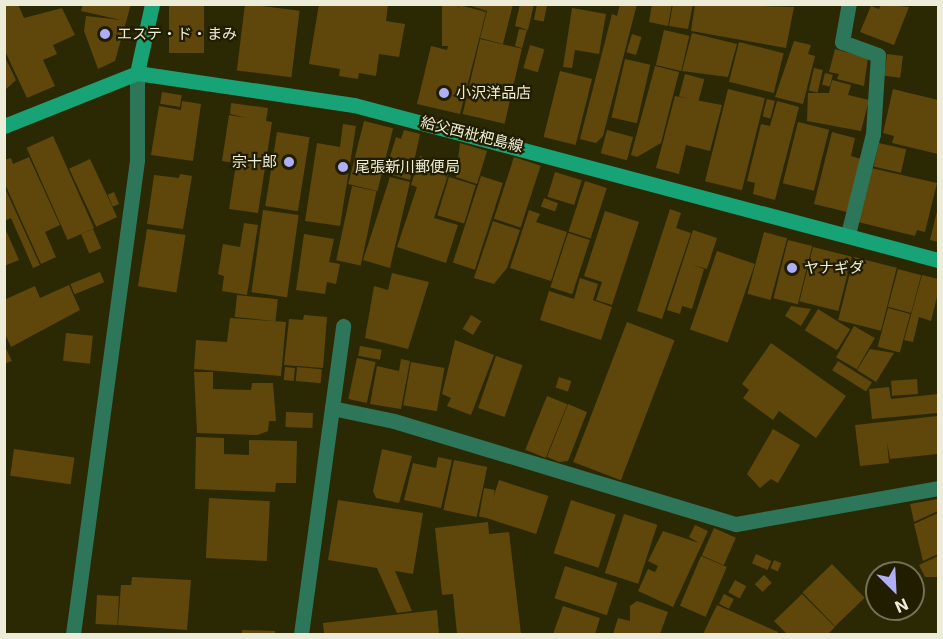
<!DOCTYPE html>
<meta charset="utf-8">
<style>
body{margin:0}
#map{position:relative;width:943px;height:639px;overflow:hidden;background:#2b2804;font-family:Inter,"Noto Sans JP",sans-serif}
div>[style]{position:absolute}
.building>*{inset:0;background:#5f470c;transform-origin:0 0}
.path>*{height:4px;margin-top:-2px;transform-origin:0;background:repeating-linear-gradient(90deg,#686547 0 1.5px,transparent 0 6px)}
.street>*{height:15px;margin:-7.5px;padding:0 7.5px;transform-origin:7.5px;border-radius:7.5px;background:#2e765a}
.secondary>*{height:15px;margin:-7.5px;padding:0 7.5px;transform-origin:7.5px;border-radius:7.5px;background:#18a376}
.dots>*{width:16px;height:16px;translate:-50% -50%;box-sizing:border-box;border:3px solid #211e00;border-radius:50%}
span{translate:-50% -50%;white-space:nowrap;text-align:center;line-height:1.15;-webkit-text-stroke:4.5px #211e00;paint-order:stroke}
.poi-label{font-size:15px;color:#edecd9}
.left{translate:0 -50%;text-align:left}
.right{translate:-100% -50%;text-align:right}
.street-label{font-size:15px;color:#edecd9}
.frame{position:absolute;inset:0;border:6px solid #edecd9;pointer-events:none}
.north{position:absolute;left:865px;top:561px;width:60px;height:60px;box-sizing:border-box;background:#211e00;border:2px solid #737057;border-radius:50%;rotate:156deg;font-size:16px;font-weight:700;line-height:24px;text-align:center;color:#edecd9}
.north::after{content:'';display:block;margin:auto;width:21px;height:27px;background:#afaefa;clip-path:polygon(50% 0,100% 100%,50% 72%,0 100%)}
</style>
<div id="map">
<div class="building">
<div style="clip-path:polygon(4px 4px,18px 4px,24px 18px,62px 8px,75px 35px,53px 45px,57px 54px,43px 60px,55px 86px,27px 98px,4px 49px)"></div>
<div style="clip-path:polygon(83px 4px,131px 4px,115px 61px,98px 69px,84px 31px,86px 16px,121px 20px,81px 11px)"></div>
<div style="left:169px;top:4px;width:35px;height:49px"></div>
<div style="left:245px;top:4px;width:55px;height:67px;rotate:7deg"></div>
<div style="clip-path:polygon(319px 4px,388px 4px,386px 21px,405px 24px,399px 57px,379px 54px,376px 76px,359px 73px,358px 79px,339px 76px,340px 69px,309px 64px)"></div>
<div style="left:442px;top:4px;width:16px;height:42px"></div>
<div style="clip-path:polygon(465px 4px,513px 4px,503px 44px,480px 38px,487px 11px)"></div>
<div style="clip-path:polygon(520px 4px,534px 4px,528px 30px,515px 26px)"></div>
<div style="left:537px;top:4px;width:10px;height:16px;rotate:11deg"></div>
<div style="clip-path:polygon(620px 4px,637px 4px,603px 136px,596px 143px,580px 139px,612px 14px,617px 16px)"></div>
<div style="clip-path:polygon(652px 4px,672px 4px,668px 26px,649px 22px)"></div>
<div style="clip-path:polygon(673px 4px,693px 4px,688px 29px,669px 26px)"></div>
<div style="clip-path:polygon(695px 4px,794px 7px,786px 48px,691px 31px)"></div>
<div style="clip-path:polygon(881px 4px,909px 7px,894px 45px,860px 32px,871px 6px,879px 9px)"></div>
<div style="clip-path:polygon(459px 5px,486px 12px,460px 114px,417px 104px,431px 46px,447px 50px)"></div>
<div style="clip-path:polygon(572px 8px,606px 14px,599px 54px,575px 50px,572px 68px,563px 67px)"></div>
<div style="clip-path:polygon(519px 29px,527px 30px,522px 48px,515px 46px)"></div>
<div style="left:664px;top:30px;width:26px;height:36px;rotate:13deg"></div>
<div style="clip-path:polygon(692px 33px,737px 44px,728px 77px,682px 71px)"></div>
<div style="left:632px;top:34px;width:10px;height:19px;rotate:17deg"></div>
<div style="left:480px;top:39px;width:43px;height:77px;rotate:13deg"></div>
<div style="clip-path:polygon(794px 41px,811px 45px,808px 54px,815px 56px,803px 104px,775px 97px)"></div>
<div style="left:739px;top:42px;width:46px;height:41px;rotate:14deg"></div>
<div style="left:530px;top:45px;width:15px;height:24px;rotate:16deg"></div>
<div style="clip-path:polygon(835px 49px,868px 58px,864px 86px,837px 79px,839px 74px,829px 72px)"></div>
<div style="left:887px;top:54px;width:16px;height:22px;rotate:7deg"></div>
<div style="clip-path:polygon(4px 55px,16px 80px,4px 91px)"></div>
<div style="left:625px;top:59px;width:26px;height:60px;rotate:13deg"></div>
<div style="clip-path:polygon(655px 66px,679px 72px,661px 143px,637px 157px,631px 155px)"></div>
<div style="left:814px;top:68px;width:9px;height:23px;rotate:13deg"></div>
<div style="left:560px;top:71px;width:33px;height:68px;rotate:14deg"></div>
<div style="left:825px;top:73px;width:8px;height:12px;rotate:14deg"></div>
<div style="left:685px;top:74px;width:20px;height:23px;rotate:15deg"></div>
<div style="clip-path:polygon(832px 80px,851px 85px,848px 95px,869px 100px,861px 131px,807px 121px,808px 93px,829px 93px)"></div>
<div style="left:728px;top:89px;width:38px;height:95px;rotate:14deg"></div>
<div style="clip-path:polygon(893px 89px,938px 100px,938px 154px,892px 143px,894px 136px,883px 133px)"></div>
<div style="left:162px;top:92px;width:20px;height:12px;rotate:9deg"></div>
<div style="clip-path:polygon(675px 96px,722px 105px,710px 151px,686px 145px,679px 174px,656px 168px)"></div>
<div style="left:767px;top:99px;width:8px;height:18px;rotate:14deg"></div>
<div style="clip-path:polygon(182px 101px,201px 104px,193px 161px,151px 155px,159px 106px,181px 110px)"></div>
<div style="clip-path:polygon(777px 101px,799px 107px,775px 200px,753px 194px,755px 183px,747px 181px,761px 124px,770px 126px)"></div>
<div style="clip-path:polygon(231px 103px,268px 108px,266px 121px,272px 122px,258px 213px,229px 209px,236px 164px,248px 165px,222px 161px,229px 115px,247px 118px,230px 114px)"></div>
<div style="left:364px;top:121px;width:30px;height:65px;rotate:14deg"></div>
<div style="left:798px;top:122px;width:32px;height:63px;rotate:14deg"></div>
<div style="clip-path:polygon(343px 124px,356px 126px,340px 226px,305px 221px,317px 143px,340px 147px)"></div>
<div style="clip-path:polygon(404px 130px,420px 134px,410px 180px,385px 173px,396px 137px,401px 139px)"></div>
<div style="left:607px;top:130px;width:27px;height:24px;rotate:15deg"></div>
<div style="left:277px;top:132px;width:33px;height:75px;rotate:9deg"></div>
<div style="clip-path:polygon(832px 132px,855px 138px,851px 156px,861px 159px,847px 212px,814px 204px)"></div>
<div style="left:53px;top:136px;width:101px;height:29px;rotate:66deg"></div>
<div style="clip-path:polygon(460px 143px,487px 151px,477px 184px,456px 177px)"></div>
<div style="left:879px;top:143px;width:28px;height:24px;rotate:13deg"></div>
<div style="clip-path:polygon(420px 156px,451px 166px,434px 218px,458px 225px,446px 263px,397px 247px,417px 187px,411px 185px)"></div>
<div style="clip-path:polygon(29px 157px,60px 225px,45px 232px,56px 257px,41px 264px,4px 182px,4px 160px,11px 158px,13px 164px)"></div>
<div style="left:514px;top:157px;width:28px;height:65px;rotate:18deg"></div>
<div style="left:90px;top:159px;width:64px;height:23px;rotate:65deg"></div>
<div style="clip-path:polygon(871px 168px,937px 183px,925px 232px,917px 230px,915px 236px,858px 222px)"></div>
<div style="left:555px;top:172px;width:28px;height:26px;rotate:17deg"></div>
<div style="clip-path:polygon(180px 174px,192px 176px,183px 229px,147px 224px,154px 175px,179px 178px)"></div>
<div style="left:481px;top:176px;width:23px;height:91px;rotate:18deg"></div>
<div style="clip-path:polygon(390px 177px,410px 182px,390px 268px,363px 260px)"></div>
<div style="left:449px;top:177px;width:28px;height:40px;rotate:17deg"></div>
<div style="left:585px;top:181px;width:23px;height:53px;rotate:18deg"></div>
<div style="clip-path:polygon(4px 186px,40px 265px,33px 268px,11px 218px,4px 221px)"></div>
<div style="left:352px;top:186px;width:25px;height:76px;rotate:12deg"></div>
<div style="left:114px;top:192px;width:13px;height:7px;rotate:67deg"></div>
<div style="left:544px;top:198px;width:15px;height:9px;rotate:20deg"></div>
<div style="clip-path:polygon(938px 207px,938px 242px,930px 240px)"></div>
<div style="clip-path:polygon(670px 209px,681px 213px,676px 228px,691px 233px,662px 319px,637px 311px)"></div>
<div style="left:263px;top:210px;width:36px;height:83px;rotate:8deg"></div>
<div style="clip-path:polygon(529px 210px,540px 214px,536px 222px,567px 232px,551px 281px,510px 268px)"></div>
<div style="clip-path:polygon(605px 211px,639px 222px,612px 305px,596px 300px,602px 282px,584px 276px)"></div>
<div style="clip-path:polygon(493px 221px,520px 230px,507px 268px,494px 284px,474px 278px)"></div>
<div style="clip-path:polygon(244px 223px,258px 225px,247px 295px,222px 291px,224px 276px,218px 274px,223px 244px,240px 247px)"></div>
<div style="clip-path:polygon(4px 226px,19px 260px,4px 266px)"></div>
<div style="left:93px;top:229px;width:21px;height:13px;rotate:67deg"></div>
<div style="left:147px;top:229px;width:39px;height:58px;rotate:9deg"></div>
<div style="clip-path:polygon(693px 230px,717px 238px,707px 269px,693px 265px,704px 269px,692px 309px,682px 306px,680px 314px,667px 310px)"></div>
<div style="left:764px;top:232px;width:24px;height:64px;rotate:15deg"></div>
<div style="left:568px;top:233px;width:23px;height:57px;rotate:18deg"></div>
<div style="clip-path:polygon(304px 234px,334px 239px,329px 262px,340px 264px,336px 284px,327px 282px,325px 294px,296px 290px)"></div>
<div style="left:788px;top:240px;width:25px;height:60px;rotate:14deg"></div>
<div style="left:813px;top:247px;width:40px;height:56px;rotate:14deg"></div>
<div style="left:717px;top:251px;width:40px;height:83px;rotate:19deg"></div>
<div style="left:854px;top:257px;width:44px;height:65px;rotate:14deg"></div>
<div style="left:898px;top:269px;width:24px;height:39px;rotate:15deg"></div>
<div style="left:100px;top:272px;width:11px;height:32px;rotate:68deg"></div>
<div style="clip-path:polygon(392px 273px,429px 282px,408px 349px,365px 338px,374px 286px,388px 290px)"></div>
<div style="clip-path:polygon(922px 275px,938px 279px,938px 293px,931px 321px,919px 317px,913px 342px,904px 340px)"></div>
<div style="clip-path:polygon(580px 278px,598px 284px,593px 300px,612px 307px,601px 340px,540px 320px,549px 291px,574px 299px)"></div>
<div style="clip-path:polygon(69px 285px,80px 310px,11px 347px,4px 332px,4px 300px,35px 286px,40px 298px)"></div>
<div style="left:237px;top:295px;width:41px;height:22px;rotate:6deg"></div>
<div style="clip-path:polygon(791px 306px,811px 309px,801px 326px,785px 316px)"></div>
<div style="left:888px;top:308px;width:23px;height:40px;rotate:15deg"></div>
<div style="left:818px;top:309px;width:38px;height:25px;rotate:32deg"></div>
<div style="clip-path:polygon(304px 315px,327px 317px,323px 368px,284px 365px,289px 319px,303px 320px)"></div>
<div style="left:471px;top:315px;width:12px;height:16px;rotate:31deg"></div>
<div style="clip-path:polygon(230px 318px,286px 322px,281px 376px,194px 369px,196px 340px,227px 342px)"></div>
<div style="left:627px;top:322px;width:51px;height:150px;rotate:21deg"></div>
<div style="left:854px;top:326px;width:24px;height:36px;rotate:30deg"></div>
<div style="left:66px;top:333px;width:27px;height:28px;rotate:6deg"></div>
<div style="clip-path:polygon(455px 340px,494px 355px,471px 415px,447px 406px,451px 398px,442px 394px)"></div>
<div style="clip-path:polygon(771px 343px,846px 396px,816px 438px,779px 411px,773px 420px,743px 398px,749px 390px,742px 384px)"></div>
<div style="clip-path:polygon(4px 345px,12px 361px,4px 364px)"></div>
<div style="left:360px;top:346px;width:22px;height:10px;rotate:10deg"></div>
<div style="clip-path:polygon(870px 349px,894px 353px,876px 382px,857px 370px)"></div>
<div style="left:496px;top:356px;width:28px;height:55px;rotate:19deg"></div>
<div style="left:357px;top:358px;width:19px;height:42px;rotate:12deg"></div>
<div style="clip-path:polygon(401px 359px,410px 361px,401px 409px,370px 404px,377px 366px,399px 371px)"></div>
<div style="left:838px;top:361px;width:40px;height:11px;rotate:32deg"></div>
<div style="left:411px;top:362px;width:34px;height:44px;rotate:10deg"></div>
<div style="left:285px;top:367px;width:10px;height:13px;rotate:6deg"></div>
<div style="left:297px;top:367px;width:25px;height:14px;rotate:5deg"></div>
<div style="clip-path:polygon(194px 372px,213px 372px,213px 389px,251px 390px,252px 383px,273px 383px,276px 421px,269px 421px,268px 431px,258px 435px,197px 433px)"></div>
<div style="left:559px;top:377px;width:13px;height:11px;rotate:18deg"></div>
<div style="left:917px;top:379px;width:15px;height:26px;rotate:86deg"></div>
<div style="clip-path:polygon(889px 387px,891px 399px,938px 394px,938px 413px,872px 419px,869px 389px)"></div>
<div style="left:547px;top:396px;width:22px;height:58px;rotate:22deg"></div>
<div style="clip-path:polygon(568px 404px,587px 412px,568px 461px,559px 462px,547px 457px)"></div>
<div style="left:286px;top:412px;width:27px;height:15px;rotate:2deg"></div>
<div style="clip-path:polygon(938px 416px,938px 454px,890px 459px,887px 442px,889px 463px,860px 466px,855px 425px)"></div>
<div style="clip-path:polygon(773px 429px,800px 445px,778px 483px,771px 479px,760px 488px,747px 474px)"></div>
<div style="clip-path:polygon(196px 437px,224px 438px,224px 454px,249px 455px,249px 440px,297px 441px,296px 483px,276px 483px,275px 492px,195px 489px)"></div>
<div style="left:14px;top:449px;width:61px;height:27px;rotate:8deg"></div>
<div style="clip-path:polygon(382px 449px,412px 456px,399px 503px,376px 498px,373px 491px)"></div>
<div style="clip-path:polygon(438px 457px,452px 460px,441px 508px,404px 500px,413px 463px,436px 468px)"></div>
<div style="left:454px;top:460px;width:34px;height:51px;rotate:12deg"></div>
<div style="left:499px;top:480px;width:52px;height:40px;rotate:18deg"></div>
<div style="left:484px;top:488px;width:11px;height:29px;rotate:10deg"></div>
<div style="left:209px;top:498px;width:61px;height:60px;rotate:3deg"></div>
<div style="clip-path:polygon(938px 499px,938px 511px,914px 522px,910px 504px)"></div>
<div style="clip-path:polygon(338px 500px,423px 513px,413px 574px,395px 571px,412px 611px,397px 613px,377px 568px,328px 560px)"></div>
<div style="left:571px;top:500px;width:47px;height:56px;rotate:18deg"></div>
<div style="clip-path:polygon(938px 513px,938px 554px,923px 561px,914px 524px)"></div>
<div style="left:624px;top:514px;width:35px;height:62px;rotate:18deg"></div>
<div style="clip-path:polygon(488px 522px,489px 534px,509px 532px,521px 634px,457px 634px,453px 594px,442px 595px,435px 528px)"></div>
<div style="clip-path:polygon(695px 525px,708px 531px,673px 607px,638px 591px,648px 569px,655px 572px,658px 566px,648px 561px,663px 531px,699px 543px,689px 537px)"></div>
<div style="left:714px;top:528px;width:24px;height:30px;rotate:24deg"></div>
<div style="left:756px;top:554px;width:17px;height:10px;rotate:24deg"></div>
<div style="left:701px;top:556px;width:28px;height:54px;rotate:23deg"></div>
<div style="clip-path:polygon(938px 556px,938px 577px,925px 577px,919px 565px)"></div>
<div style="left:774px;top:560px;width:8px;height:9px;rotate:23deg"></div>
<div style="left:832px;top:564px;width:47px;height:41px;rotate:46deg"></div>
<div style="left:565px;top:566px;width:55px;height:34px;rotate:18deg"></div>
<div style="left:764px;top:575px;width:11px;height:13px;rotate:45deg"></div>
<div style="clip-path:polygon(132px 577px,191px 580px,187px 630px,118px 625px,121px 585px,131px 585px)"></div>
<div style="left:735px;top:580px;width:13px;height:14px;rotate:29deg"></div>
<div style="left:724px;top:594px;width:11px;height:11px;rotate:27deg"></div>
<div style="clip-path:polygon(802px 594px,835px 627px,828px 634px,787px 634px,774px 621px)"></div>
<div style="left:97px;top:595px;width:22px;height:29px;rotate:3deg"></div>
<div style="clip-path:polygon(637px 601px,668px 612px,660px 634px,613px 634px,618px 618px,630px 621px,630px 606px)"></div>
<div style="clip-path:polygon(717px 605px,778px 632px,777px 634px,703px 634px)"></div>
<div style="clip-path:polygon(563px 606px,600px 618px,595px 634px,553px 634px)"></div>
<div style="clip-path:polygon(437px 610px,439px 634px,324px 634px,323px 623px)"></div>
<div style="clip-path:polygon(242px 630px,275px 631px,275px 634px,242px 634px)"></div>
</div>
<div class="path">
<div style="left:934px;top:4px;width:4px;rotate:27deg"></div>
</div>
<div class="street">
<div style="left:848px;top:234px;width:103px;rotate:-76deg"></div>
<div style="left:873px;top:134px;width:79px;rotate:-86.4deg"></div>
<div style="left:878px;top:55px;width:38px;rotate:-160deg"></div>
<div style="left:842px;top:42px;width:39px;rotate:-80deg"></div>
<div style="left:332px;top:408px;width:63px;rotate:11.8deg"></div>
<div style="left:394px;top:421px;width:357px;rotate:16.8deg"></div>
<div style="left:736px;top:524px;width:205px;rotate:-10.1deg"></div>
<div style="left:73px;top:634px;width:479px;rotate:-82.3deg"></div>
<div style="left:137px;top:159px;width:86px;rotate:-90deg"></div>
<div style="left:301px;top:634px;width:311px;rotate:-82.2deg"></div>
</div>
<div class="secondary">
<div style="left:137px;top:73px;width:71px;rotate:-77.7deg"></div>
<div style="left:4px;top:126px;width:143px;rotate:-21.7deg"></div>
<div style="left:137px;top:73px;width:219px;rotate:8.4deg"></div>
<div style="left:354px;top:105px;width:604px;rotate:14.86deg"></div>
</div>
<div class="dots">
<div style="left:105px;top:34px;background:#afaefa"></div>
<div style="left:444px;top:93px;background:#afaefa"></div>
<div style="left:289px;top:162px;background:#afaefa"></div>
<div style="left:343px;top:167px;background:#afaefa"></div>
<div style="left:792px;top:268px;background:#afaefa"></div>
</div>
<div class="poi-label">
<span class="left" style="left:117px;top:34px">エステ・ド・まみ</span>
<span class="left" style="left:456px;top:93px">小沢洋品店</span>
<span class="right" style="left:277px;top:162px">宗十郎</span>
<span class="left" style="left:355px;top:167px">尾張新川郵便局</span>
<span class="left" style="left:804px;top:268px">ヤナギダ</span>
</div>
<div class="street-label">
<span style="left:472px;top:134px;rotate:14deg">給父西枇杷島線</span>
</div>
<div class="frame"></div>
<div class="north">N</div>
</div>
